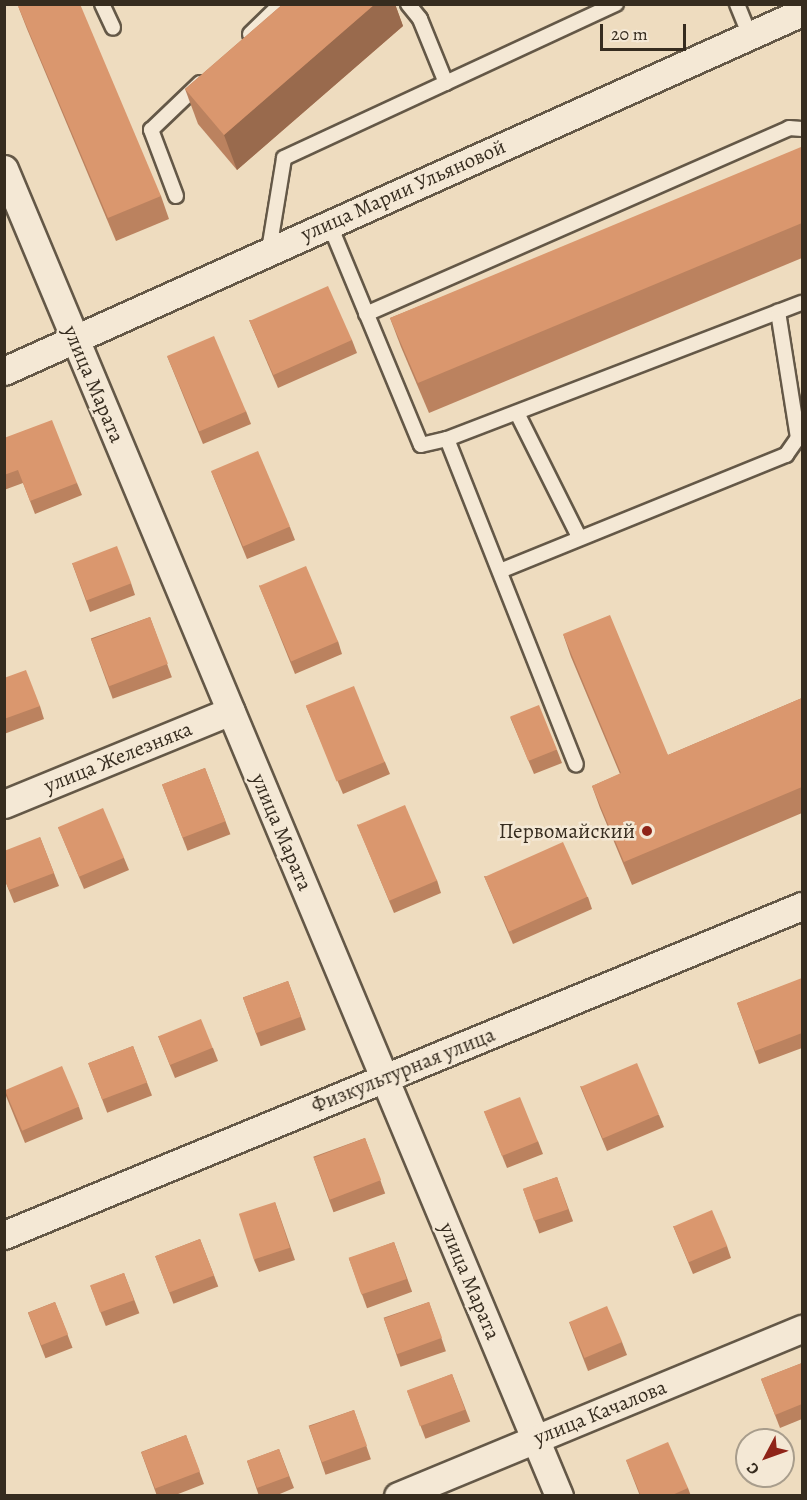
<!DOCTYPE html>
<meta charset="utf-8">
<style>
body{margin:0}
#map{position:relative;width:807px;height:1500px;overflow:hidden;background:#eedcbf;font-family:Alegreya,serif}
div>[style]{position:absolute}
.roads{filter:drop-shadow(2px 0 #645847) drop-shadow(-2px 0 #645847) drop-shadow(0 2px #645847) drop-shadow(0 -2px #645847)}
.service>*{height:14px;margin:-7px;padding:0 7px;transform-origin:7px;border-radius:7px;background:#f4e8d5}
.minor>*{height:27px;margin:-13.5px;padding:0 13.5px;transform-origin:13.5px;border-radius:13.5px;background:#f4e8d5}
.wall>*{inset:0;background:#bb825f;transform-origin:0 0}
.shaded-wall>*{inset:0;background:#996a4d}
.building>*{inset:0;background:#da976e;transform-origin:0 0}
.dots>*{width:16px;height:16px;translate:-50% -50%;box-sizing:border-box;border:3px solid #f4e8d5;border-radius:50%}
span{translate:-50% -50%;white-space:nowrap;text-align:center;line-height:1.15;-webkit-text-stroke:5px #f4e8d5;paint-order:stroke}
.street-label{font-size:21px;color:#362c1f}
.poi-label{font-size:21px;color:#362c1f}
.right{translate:-100% -50%;text-align:right}
.frame{position:absolute;inset:0;border:6px solid #362c1f;pointer-events:none}
.north{position:absolute;left:735px;top:1428px;width:60px;height:60px;box-sizing:border-box;background:#f4e8d5;border:2px solid #a89d8c;border-radius:50%;rotate:229deg;font-size:16px;font-weight:700;line-height:24px;text-align:center;color:#362c1f}
.north::after{content:'';display:block;margin:auto;width:21px;height:27px;background:#8f2418;clip-path:polygon(50% 0,100% 100%,50% 72%,0 100%)}
.scale{position:absolute;left:600px;top:24px;width:86px;height:27px;box-sizing:border-box;border:3px solid #362c1f;border-top:0;padding-left:8px;font-size:18px;line-height:21px;white-space:nowrap;color:#362c1f;-webkit-text-stroke:4px #f4e8d5;paint-order:stroke}
</style>
<div id="map">
<div class="roads">
<div class="service">
<div style="left:102px;top:4px;width:26px;rotate:65deg"></div>
<div style="left:408px;top:4px;width:19px;rotate:51deg"></div>
<div style="left:420px;top:19px;width:69px;rotate:67.9deg"></div>
<div style="left:737px;top:4px;width:32px;rotate:68deg"></div>
<div style="left:250px;top:34px;width:43px;rotate:-44.1deg"></div>
<div style="left:176px;top:196px;width:71px;rotate:-110.7deg"></div>
<div style="left:151px;top:130px;width:68px;rotate:-43.8deg"></div>
<div style="left:329px;top:223px;width:240px;rotate:67.5deg"></div>
<div style="left:421px;top:445px;width:27px;rotate:-13deg"></div>
<div style="left:447px;top:439px;width:380px;rotate:-21deg"></div>
<div style="left:269px;top:250px;width:93px;rotate:-80.7deg"></div>
<div style="left:284px;top:158px;width:366px;rotate:-24.9deg"></div>
<div style="left:366px;top:314px;width:462px;rotate:-23.7deg"></div>
<div style="left:789px;top:128px;width:13px;rotate:4deg"></div>
<div style="left:517px;top:413px;width:139px;rotate:63.4deg"></div>
<div style="left:447px;top:439px;width:350px;rotate:68.4deg"></div>
<div style="left:500px;top:571px;width:309px;rotate:-22.1deg"></div>
<div style="left:786px;top:455px;width:21px;rotate:-55deg"></div>
<div style="left:798px;top:438px;width:128px;rotate:-99deg"></div>
</div>
<div class="minor">
<div style="left:4px;top:169px;width:1438px;rotate:67.3deg"></div>
<div style="left:4px;top:371px;width:875px;rotate:-24.22deg"></div>
<div style="left:4px;top:804px;width:245px;rotate:-22.3deg"></div>
<div style="left:4px;top:1235px;width:863px;rotate:-22.41deg"></div>
<div style="left:398px;top:1496px;width:437px;rotate:-22.5deg"></div>
</div>
</div>
<div class="wall">
<div style="clip-path:polygon(283px 4px,395px 4px,403px 26px,237px 170px,198px 124px,185px 89px)"></div>
<div style="clip-path:polygon(18px 6px,161px 196px,169px 219px,116px 241px,27px 29px)"></div>
<div style="clip-path:polygon(802px 152px,802px 258px,429px 413px,401px 347px,390px 318px)"></div>
<div style="clip-path:polygon(249px 320px,352px 340px,357px 353px,278px 388px)"></div>
<div style="clip-path:polygon(167px 356px,246px 411px,251px 424px,203px 444px)"></div>
<div style="clip-path:polygon(4px 438px,77px 483px,82px 495px,35px 514px,23px 483px,4px 490px)"></div>
<div style="clip-path:polygon(211px 471px,290px 527px,295px 540px,247px 559px)"></div>
<div style="clip-path:polygon(72px 563px,131px 583px,135px 595px,90px 612px)"></div>
<div style="clip-path:polygon(259px 585px,338px 641px,342px 654px,295px 674px)"></div>
<div style="left:150px;top:617px;width:64px;height:63px;rotate:70deg"></div>
<div style="clip-path:polygon(563px 634px,668px 755px,802px 698px,802px 813px,632px 885px,600px 808px,592px 786px,620px 774px,571px 657px)"></div>
<div style="clip-path:polygon(4px 678px,40px 706px,44px 719px,4px 734px)"></div>
<div style="clip-path:polygon(306px 706px,385px 762px,390px 774px,343px 794px)"></div>
<div style="clip-path:polygon(510px 717px,557px 750px,562px 763px,534px 774px)"></div>
<div style="left:205px;top:768px;width:71px;height:46px;rotate:69deg"></div>
<div style="clip-path:polygon(357px 824px,437px 880px,441px 893px,394px 913px)"></div>
<div style="clip-path:polygon(58px 827px,124px 858px,129px 870px,84px 889px)"></div>
<div style="clip-path:polygon(40px 837px,59px 886px,14px 903px,4px 878px)"></div>
<div style="clip-path:polygon(484px 876px,588px 897px,592px 909px,513px 944px)"></div>
<div style="clip-path:polygon(802px 979px,802px 1048px,759px 1064px,737px 1003px)"></div>
<div style="left:288px;top:981px;width:52px;height:48px;rotate:70deg"></div>
<div style="clip-path:polygon(158px 1036px,213px 1048px,218px 1061px,175px 1078px)"></div>
<div style="left:133px;top:1046px;width:53px;height:48px;rotate:69deg"></div>
<div style="clip-path:polygon(580px 1086px,659px 1115px,664px 1127px,607px 1151px)"></div>
<div style="clip-path:polygon(4px 1091px,79px 1107px,83px 1119px,25px 1143px)"></div>
<div style="clip-path:polygon(484px 1111px,538px 1141px,543px 1154px,507px 1168px)"></div>
<div style="left:365px;top:1138px;width:59px;height:55px;rotate:70deg"></div>
<div style="left:557px;top:1177px;width:47px;height:36px;rotate:70deg"></div>
<div style="clip-path:polygon(275px 1202px,295px 1260px,259px 1272px,254px 1260px)"></div>
<div style="clip-path:polygon(673px 1226px,727px 1246px,731px 1258px,693px 1274px)"></div>
<div style="left:200px;top:1239px;width:51px;height:48px;rotate:69deg"></div>
<div style="left:394px;top:1242px;width:53px;height:48px;rotate:70deg"></div>
<div style="left:124px;top:1273px;width:43px;height:36px;rotate:69deg"></div>
<div style="left:55px;top:1302px;width:49px;height:29px;rotate:69deg"></div>
<div style="left:429px;top:1302px;width:52px;height:48px;rotate:71deg"></div>
<div style="clip-path:polygon(569px 1322px,622px 1342px,627px 1355px,588px 1371px)"></div>
<div style="clip-path:polygon(802px 1363px,802px 1419px,780px 1428px,761px 1379px)"></div>
<div style="left:452px;top:1374px;width:51px;height:48px;rotate:69deg"></div>
<div style="left:354px;top:1410px;width:52px;height:48px;rotate:71deg"></div>
<div style="clip-path:polygon(186px 1435px,204px 1484px,173px 1496px,157px 1496px,141px 1452px)"></div>
<div style="clip-path:polygon(279px 1449px,294px 1488px,275px 1496px,259px 1496px,247px 1461px)"></div>
<div style="clip-path:polygon(626px 1460px,688px 1488px,691px 1496px,640px 1496px)"></div>
</div>
<div class="shaded-wall">
<div style="clip-path:polygon(375px 4px,395px 4px,403px 26px,237px 170px,224px 135px)"></div>
</div>
<div class="building">
<div style="clip-path:polygon(22px 4px,80px 4px,161px 196px,108px 218px,18px 6px)"></div>
<div style="clip-path:polygon(283px 4px,375px 4px,224px 135px,185px 89px)"></div>
<div style="clip-path:polygon(801px 147px,802px 152px,802px 223px,418px 383px,390px 318px)"></div>
<div style="left:328px;top:286px;width:59px;height:86px;rotate:66deg"></div>
<div style="left:214px;top:336px;width:82px;height:51px;rotate:67deg"></div>
<div style="clip-path:polygon(52px 420px,77px 483px,30px 501px,18px 470px,4px 475px,4px 438px)"></div>
<div style="left:258px;top:451px;width:82px;height:51px;rotate:67deg"></div>
<div style="left:117px;top:546px;width:40px;height:48px;rotate:69deg"></div>
<div style="left:306px;top:566px;width:82px;height:51px;rotate:67deg"></div>
<div style="clip-path:polygon(610px 615px,668px 755px,802px 698px,802px 787px,624px 862px,592px 786px,621px 773px,563px 634px)"></div>
<div style="left:150px;top:617px;width:50px;height:63px;rotate:69deg"></div>
<div style="clip-path:polygon(26px 670px,40px 706px,4px 719px,4px 678px)"></div>
<div style="left:354px;top:686px;width:82px;height:52px;rotate:68deg"></div>
<div style="left:539px;top:705px;width:48px;height:31px;rotate:68deg"></div>
<div style="left:205px;top:768px;width:57px;height:46px;rotate:69deg"></div>
<div style="left:405px;top:805px;width:82px;height:52px;rotate:67deg"></div>
<div style="left:103px;top:808px;width:54px;height:49px;rotate:67deg"></div>
<div style="clip-path:polygon(40px 837px,54px 873px,9px 890px,4px 878px,4px 851px)"></div>
<div style="left:563px;top:842px;width:60px;height:86px;rotate:66deg"></div>
<div style="clip-path:polygon(802px 978px,802px 1033px,755px 1051px,737px 1003px)"></div>
<div style="left:288px;top:981px;width:38px;height:48px;rotate:70deg"></div>
<div style="left:201px;top:1019px;width:31px;height:46px;rotate:68deg"></div>
<div style="left:133px;top:1046px;width:39px;height:48px;rotate:69deg"></div>
<div style="left:637px;top:1063px;width:56px;height:61px;rotate:67deg"></div>
<div style="left:62px;top:1066px;width:44px;height:62px;rotate:67deg"></div>
<div style="left:520px;top:1097px;width:48px;height:39px;rotate:68deg"></div>
<div style="left:365px;top:1138px;width:45px;height:55px;rotate:69deg"></div>
<div style="left:557px;top:1177px;width:34px;height:36px;rotate:71deg"></div>
<div style="left:275px;top:1202px;width:48px;height:38px;rotate:72deg"></div>
<div style="left:712px;top:1210px;width:39px;height:42px;rotate:67deg"></div>
<div style="left:200px;top:1239px;width:39px;height:48px;rotate:69deg"></div>
<div style="left:394px;top:1242px;width:39px;height:48px;rotate:71deg"></div>
<div style="left:124px;top:1273px;width:29px;height:36px;rotate:70deg"></div>
<div style="left:55px;top:1302px;width:35px;height:29px;rotate:68deg"></div>
<div style="left:429px;top:1302px;width:38px;height:48px;rotate:70deg"></div>
<div style="left:607px;top:1306px;width:39px;height:41px;rotate:67deg"></div>
<div style="clip-path:polygon(802px 1363px,802px 1404px,775px 1415px,761px 1379px)"></div>
<div style="left:452px;top:1374px;width:38px;height:48px;rotate:70deg"></div>
<div style="left:354px;top:1410px;width:38px;height:48px;rotate:70deg"></div>
<div style="left:186px;top:1435px;width:39px;height:48px;rotate:69deg"></div>
<div style="clip-path:polygon(668px 1442px,688px 1488px,670px 1496px,641px 1496px,626px 1460px)"></div>
<div style="left:279px;top:1449px;width:29px;height:34px;rotate:70deg"></div>
</div>
<div class="dots">
<div style="left:647px;top:831px;background:#8f2418"></div>
</div>
<div class="street-label">
<span style="left:403px;top:190px;rotate:-24deg">улица Марии Ульяновой</span>
<span style="left:94px;top:384px;rotate:67deg">улица Марата</span>
<span style="left:118px;top:757px;rotate:-22deg">улица Железняка</span>
<span style="left:282px;top:832px;rotate:67deg">улица Марата</span>
<span style="left:403px;top:1070px;rotate:-22deg">Физкультурная улица</span>
<span style="left:470px;top:1281px;rotate:67deg">улица Марата</span>
<span style="left:600px;top:1412px;rotate:-22deg">улица Качалова</span>
</div>
<div class="poi-label">
<span class="right" style="left:635px;top:831px">Первомайский</span>
</div>
<div class="frame"></div>
<div class="north">С</div>
<div class="scale">20 m</div>
</div>
